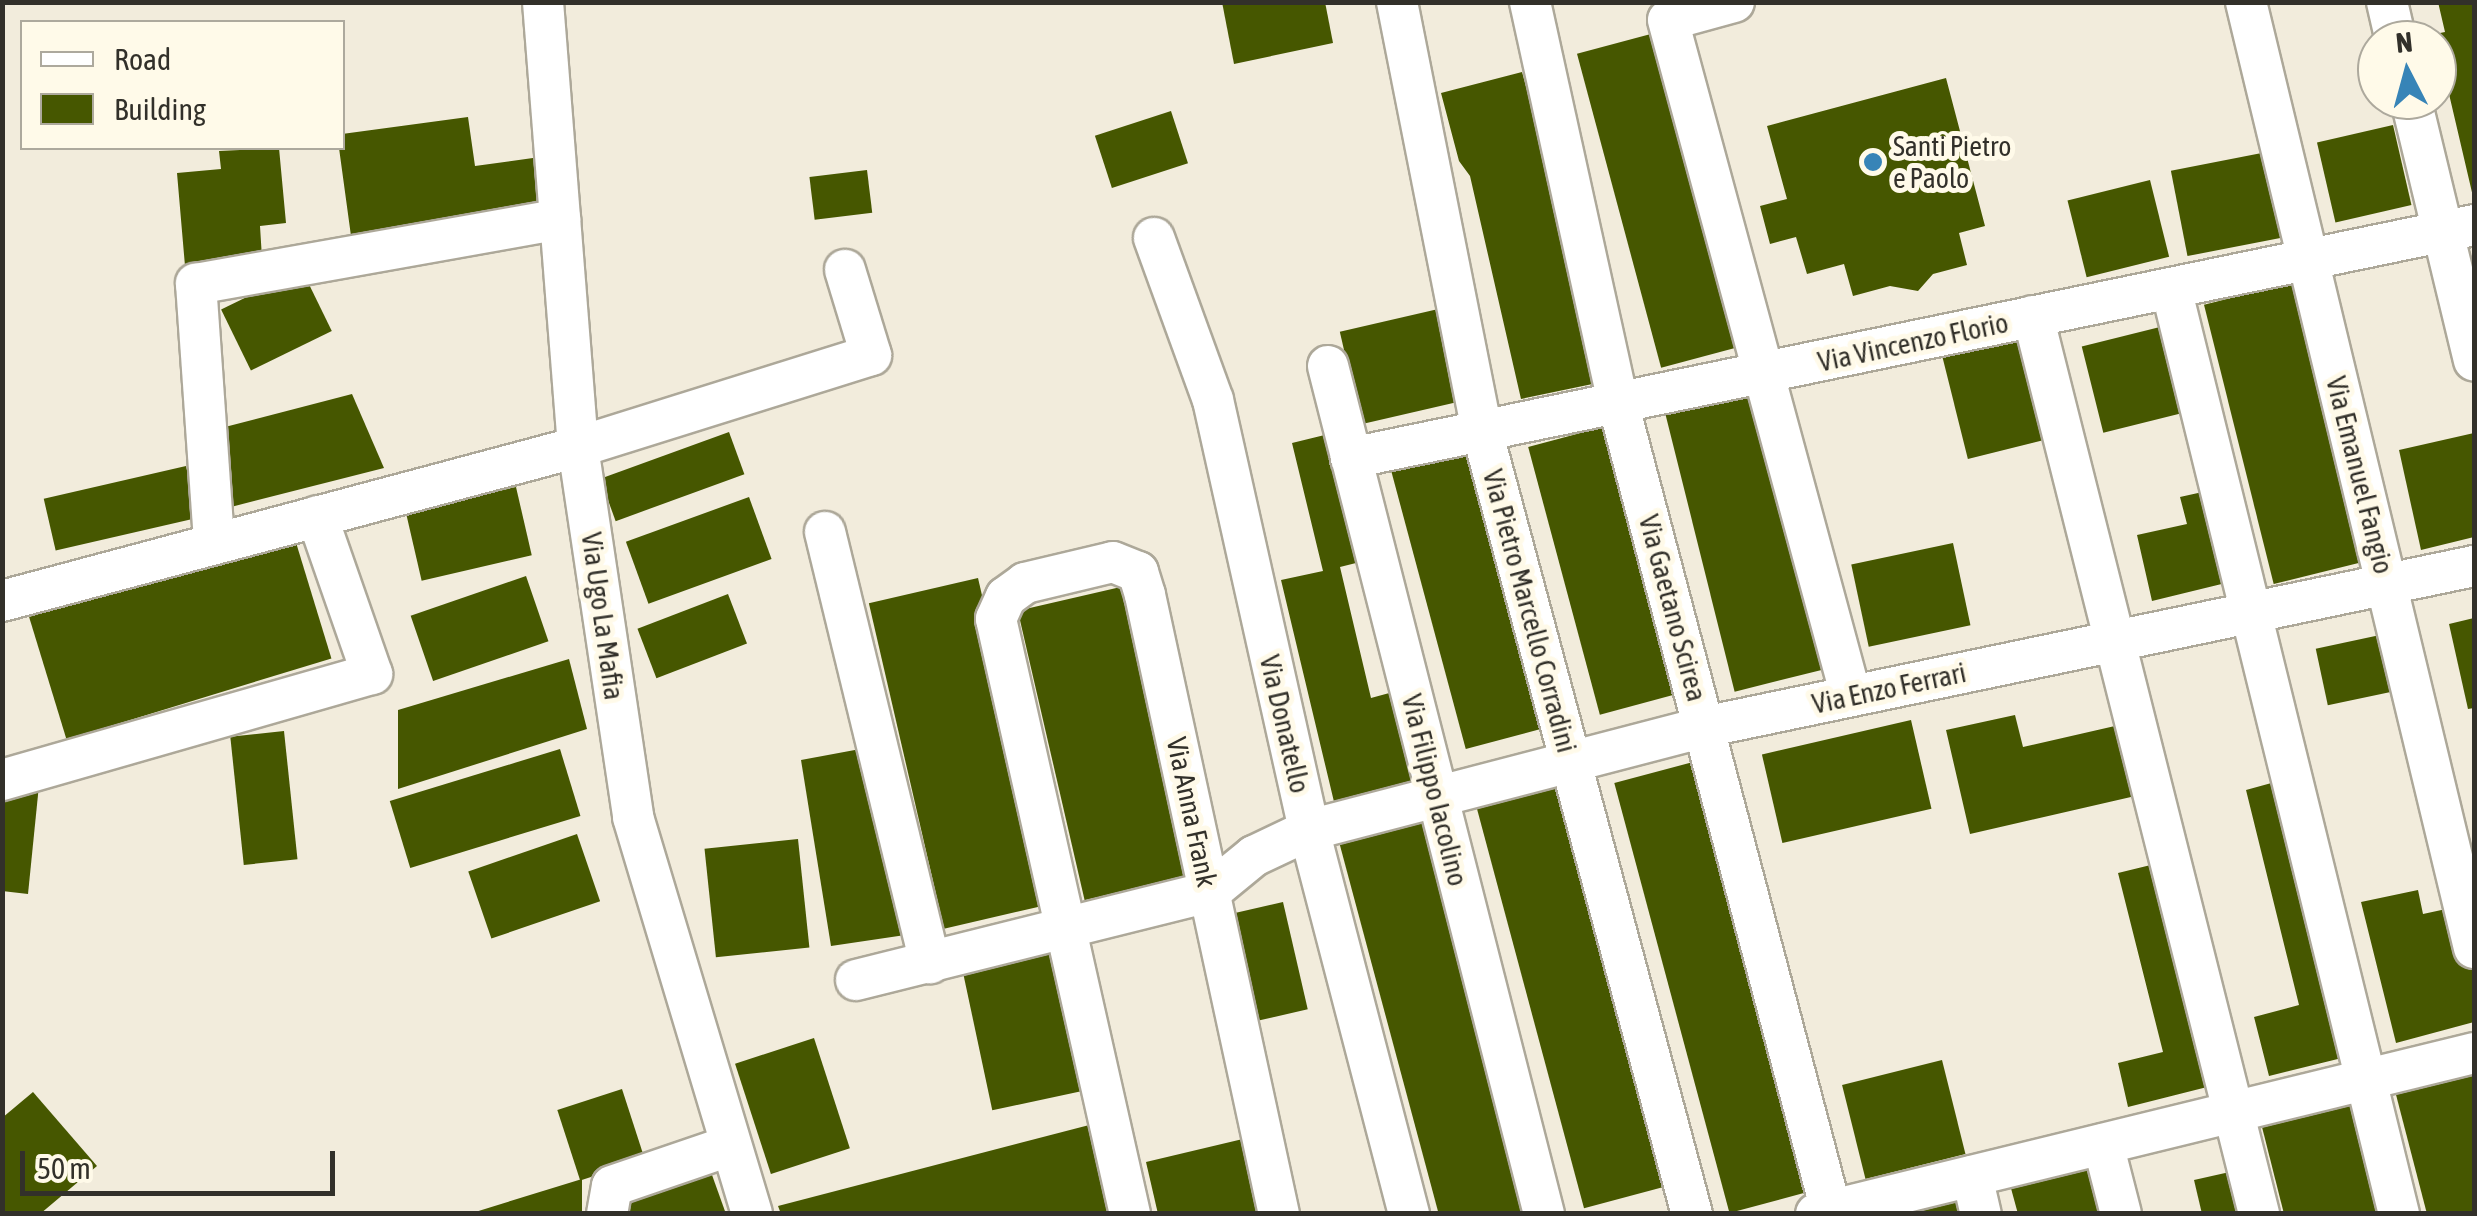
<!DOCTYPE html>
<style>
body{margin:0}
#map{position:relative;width:2477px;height:1216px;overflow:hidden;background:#f2ecdc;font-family:"Asap Condensed",sans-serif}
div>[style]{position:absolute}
.building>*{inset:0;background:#465700;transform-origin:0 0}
.roads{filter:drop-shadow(2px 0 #ada899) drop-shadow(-2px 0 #ada899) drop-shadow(0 2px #ada899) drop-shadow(0 -2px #ada899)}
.minor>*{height:40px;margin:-20px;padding:0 20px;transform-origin:20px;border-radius:20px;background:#fff}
.dots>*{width:28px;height:28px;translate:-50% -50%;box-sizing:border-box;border:5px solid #fffae9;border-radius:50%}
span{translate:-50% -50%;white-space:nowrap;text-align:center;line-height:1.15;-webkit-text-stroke:10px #fffae9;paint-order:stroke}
.poi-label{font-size:28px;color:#32302a}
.left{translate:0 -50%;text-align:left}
.street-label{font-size:28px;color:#32302a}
.frame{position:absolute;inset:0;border:5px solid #32302a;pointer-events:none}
.legend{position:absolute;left:20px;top:20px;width:325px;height:130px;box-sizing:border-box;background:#fffae9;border:2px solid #ada99d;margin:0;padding:12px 18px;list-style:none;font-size:30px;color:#32302a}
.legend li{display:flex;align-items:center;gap:20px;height:50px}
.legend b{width:50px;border:2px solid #ada99d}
.north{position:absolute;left:2357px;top:20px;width:100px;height:100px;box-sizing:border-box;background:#fffae9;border:2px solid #ada99d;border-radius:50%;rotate:354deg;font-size:28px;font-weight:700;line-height:40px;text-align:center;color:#32302a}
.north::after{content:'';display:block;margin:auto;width:35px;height:45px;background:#3784b7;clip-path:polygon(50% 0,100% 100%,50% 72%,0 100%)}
.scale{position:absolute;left:20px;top:1151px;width:315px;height:45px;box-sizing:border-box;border:5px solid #32302a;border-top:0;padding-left:12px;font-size:30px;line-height:35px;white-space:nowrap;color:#32302a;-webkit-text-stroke:8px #fffae9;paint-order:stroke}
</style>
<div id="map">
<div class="building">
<div style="clip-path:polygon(1222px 2px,1325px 2px,1333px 43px,1234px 64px)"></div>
<div style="clip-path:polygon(2438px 2px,2474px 2px,2474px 201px,2435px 34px,2445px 32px)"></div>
<div style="left:1662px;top:31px;width:325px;height:88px;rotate:75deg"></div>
<div style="clip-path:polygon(1522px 72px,1607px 381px,1521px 399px,1470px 176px,1459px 161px,1441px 93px)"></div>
<div style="clip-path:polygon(1946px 78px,1985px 226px,1959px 233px,1967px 265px,1933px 274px,1918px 291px,1890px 286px,1853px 296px,1844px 264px,1807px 274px,1796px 237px,1770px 244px,1760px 206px,1787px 199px,1767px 126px)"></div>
<div style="left:1171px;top:111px;width:55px;height:80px;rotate:72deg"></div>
<div style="clip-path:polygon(468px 117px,475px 166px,540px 157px,547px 209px,351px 236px,339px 148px,342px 134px)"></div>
<div style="left:2393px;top:125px;width:82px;height:78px;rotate:77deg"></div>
<div style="clip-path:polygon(279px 148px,286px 223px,260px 226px,262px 258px,185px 266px,177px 173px,221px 169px,219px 151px)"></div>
<div style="left:2272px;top:151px;width:87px;height:103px;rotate:79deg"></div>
<div style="left:867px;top:170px;width:43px;height:58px;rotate:83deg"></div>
<div style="left:2150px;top:180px;width:79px;height:85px;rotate:76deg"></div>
<div style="left:302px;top:270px;width:68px;height:90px;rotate:64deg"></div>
<div style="left:2303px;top:280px;width:288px;height:102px;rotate:76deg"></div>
<div style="left:1447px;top:307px;width:95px;height:110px;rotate:77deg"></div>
<div style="left:2172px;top:324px;width:89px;height:93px;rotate:76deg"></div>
<div style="left:2031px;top:336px;width:104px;height:91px;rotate:76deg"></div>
<div style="left:1762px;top:388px;width:288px;height:100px;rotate:76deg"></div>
<div style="clip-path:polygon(352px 394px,384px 468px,227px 508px,225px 427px)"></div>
<div style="left:1618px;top:423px;width:277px;height:93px;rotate:75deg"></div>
<div style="clip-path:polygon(1341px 431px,1372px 559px,1340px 567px,1371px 698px,1404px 689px,1429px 784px,1335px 806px,1281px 580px,1323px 571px,1292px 443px)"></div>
<div style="left:729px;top:432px;width:45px;height:137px;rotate:70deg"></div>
<div style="clip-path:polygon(2474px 433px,2474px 537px,2421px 550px,2399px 450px)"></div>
<div style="left:1480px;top:443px;width:292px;height:93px;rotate:75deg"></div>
<div style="left:186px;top:466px;width:53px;height:146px;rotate:77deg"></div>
<div style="left:516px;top:487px;width:70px;height:113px;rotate:77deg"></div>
<div style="clip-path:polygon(2216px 489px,2238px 580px,2152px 601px,2137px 535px,2187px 524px,2180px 497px)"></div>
<div style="left:749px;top:497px;width:66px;height:131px;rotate:70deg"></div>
<div style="left:294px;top:536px;width:128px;height:277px;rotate:73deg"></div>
<div style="left:1953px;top:543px;width:84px;height:104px;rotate:78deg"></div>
<div style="left:526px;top:576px;width:69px;height:122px;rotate:71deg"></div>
<div style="left:978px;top:578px;width:334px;height:112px;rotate:77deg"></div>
<div style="left:1125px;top:586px;width:297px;height:110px;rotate:77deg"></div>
<div style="left:728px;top:594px;width:53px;height:97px;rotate:69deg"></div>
<div style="clip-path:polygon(2474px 618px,2474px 708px,2468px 709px,2449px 624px)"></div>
<div style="left:2394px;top:632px;width:58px;height:80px;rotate:78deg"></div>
<div style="clip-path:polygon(569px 659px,587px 729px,398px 789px,398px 710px)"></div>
<div style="clip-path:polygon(2015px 715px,2023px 747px,2128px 723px,2144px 794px,1970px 834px,1946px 730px)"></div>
<div style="left:1911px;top:720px;width:91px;height:153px;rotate:77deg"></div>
<div style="left:284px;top:731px;width:129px;height:54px;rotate:84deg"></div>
<div style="clip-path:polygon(871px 747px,912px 934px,831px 946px,801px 760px)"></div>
<div style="left:560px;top:749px;width:70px;height:178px;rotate:73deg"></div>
<div style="left:1708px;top:758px;width:445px;height:97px;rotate:75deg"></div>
<div style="clip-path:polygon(40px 775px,28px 894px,2px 891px,2px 782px)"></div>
<div style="clip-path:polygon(2286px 779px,2354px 1055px,2269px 1076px,2254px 1017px,2299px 1005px,2246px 790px)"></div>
<div style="left:1564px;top:782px;width:417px;height:91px;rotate:75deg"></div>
<div style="left:1433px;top:814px;width:414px;height:98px;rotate:75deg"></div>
<div style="left:577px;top:834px;width:71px;height:115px;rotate:71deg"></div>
<div style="left:798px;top:839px;width:109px;height:94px;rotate:84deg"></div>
<div style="clip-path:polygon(2163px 862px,2219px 1084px,2128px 1107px,2118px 1063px,2163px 1052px,2118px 873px)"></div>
<div style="clip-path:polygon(2418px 890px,2423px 914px,2460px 906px,2474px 966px,2474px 1022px,2396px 1043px,2361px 902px)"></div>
<div style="left:1283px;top:902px;width:110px;height:56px;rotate:77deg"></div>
<div style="left:1058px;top:948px;width:145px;height:98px;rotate:78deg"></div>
<div style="left:814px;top:1038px;width:116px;height:83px;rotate:72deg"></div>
<div style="left:1942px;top:1060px;width:97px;height:103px;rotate:76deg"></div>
<div style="clip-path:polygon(2474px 1066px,2474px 1214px,2427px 1214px,2394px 1087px)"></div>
<div style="left:622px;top:1089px;width:74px;height:68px;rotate:72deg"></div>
<div style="clip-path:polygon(33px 1092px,97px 1166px,40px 1214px,2px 1214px,2px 1118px)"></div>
<div style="clip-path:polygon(2352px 1100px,2381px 1214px,2284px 1214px,2261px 1123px)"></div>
<div style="clip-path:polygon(1097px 1123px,1121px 1214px,781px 1214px,778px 1206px)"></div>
<div style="clip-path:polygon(1247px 1138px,1264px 1214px,1158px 1214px,1146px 1162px)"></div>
<div style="clip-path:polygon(2104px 1158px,2118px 1214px,2018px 1214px,2009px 1181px)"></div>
<div style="clip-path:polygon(707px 1161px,726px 1214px,623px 1214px,625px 1189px)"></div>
<div style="clip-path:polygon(2243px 1169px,2255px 1214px,2202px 1214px,2194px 1180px)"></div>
<div style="clip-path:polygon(582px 1179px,582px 1214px,472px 1214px,472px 1213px)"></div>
<div style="clip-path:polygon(1964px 1191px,1969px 1214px,1882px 1214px)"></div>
</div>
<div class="roads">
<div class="minor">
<div style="left:543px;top:2px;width:446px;rotate:85.5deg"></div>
<div style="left:578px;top:447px;width:374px;rotate:81.5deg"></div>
<div style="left:633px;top:817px;width:414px;rotate:73.3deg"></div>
<div style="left:1397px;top:2px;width:437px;rotate:78.8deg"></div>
<div style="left:1482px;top:431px;width:811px;rotate:74.99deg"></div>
<div style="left:1530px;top:2px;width:411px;rotate:77.6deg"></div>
<div style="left:1618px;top:403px;width:839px;rotate:75.22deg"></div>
<div style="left:1734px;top:2px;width:68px;rotate:164.7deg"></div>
<div style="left:1668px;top:20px;width:700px;rotate:74.85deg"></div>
<div style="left:2246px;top:2px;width:973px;rotate:76.45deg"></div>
<div style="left:2387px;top:2px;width:39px;rotate:77deg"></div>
<div style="left:2411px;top:100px;width:268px;rotate:76.4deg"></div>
<div style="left:1154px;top:238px;width:172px;rotate:70deg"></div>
<div style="left:1213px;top:400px;width:441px;rotate:77.4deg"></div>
<div style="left:1309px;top:830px;width:397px;rotate:75.4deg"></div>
<div style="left:2171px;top:288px;width:954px;rotate:76.17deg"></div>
<div style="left:2033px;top:316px;width:926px;rotate:75.87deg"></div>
<div style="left:1328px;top:366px;width:875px;rotate:75.71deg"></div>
<div style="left:1351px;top:458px;width:1147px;rotate:-11.72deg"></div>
<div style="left:825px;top:532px;width:444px;rotate:76.3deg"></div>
<div style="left:214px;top:541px;width:258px;rotate:-94deg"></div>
<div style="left:196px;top:284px;width:370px;rotate:-10.1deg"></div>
<div style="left:2px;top:601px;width:596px;rotate:-14.97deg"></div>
<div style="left:578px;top:447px;width:307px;rotate:-17.4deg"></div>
<div style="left:871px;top:355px;width:89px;rotate:-107deg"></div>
<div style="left:2px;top:780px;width:385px;rotate:-16deg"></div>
<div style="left:372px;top:674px;width:167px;rotate:-109.2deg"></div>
<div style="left:856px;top:980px;width:365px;rotate:-14deg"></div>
<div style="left:1210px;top:892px;width:57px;rotate:-39.3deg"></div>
<div style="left:1254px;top:856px;width:61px;rotate:-25.3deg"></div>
<div style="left:1309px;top:830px;width:408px;rotate:-14.6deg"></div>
<div style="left:1704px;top:727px;width:787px;rotate:-11.81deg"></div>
<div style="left:2103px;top:1144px;width:72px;rotate:75.6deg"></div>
<div style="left:1972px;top:1176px;width:39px;rotate:77deg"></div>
<div style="left:607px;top:1214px;width:28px;rotate:-80deg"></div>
<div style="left:612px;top:1186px;width:124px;rotate:-18.9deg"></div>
<div style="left:1130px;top:1214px;width:610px;rotate:-102.69deg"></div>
<div style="left:996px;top:619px;width:24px;rotate:-66deg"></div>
<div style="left:1006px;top:597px;width:24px;rotate:-36deg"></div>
<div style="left:1025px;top:583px;width:90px;rotate:-13.4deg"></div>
<div style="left:1113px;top:562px;width:27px;rotate:22deg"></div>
<div style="left:1138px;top:572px;width:24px;rotate:73deg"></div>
<div style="left:1145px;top:595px;width:633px;rotate:77.79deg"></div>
<div style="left:1816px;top:1214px;width:677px;rotate:-13.75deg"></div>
</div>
</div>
<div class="dots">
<div style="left:1873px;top:162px;background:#3784b7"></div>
</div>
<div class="poi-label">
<span class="left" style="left:1893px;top:162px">Santi Pietro<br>e Paolo</span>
</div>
<div class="street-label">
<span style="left:1913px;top:342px;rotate:-12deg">Via Vincenzo Florio</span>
<span style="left:2360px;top:475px;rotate:76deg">Via Emanuel Fangio</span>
<span style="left:1673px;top:608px;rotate:75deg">Via Gaetano Scirea</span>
<span style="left:1530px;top:611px;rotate:75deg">Via Pietro Marcello Corradini</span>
<span style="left:603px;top:616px;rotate:82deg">Via Ugo La Mafia</span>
<span style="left:1889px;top:688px;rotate:-12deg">Via Enzo Ferrari</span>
<span style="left:1285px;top:724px;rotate:77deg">Via Donatello</span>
<span style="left:1435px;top:790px;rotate:76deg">Via Filippo Iacolino</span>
<span style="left:1192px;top:812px;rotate:78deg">Via Anna Frank</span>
</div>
<div class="frame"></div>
<ul class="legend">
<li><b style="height:12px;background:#fff"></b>Road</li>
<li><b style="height:28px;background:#465700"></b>Building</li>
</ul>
<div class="north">N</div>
<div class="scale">50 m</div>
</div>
